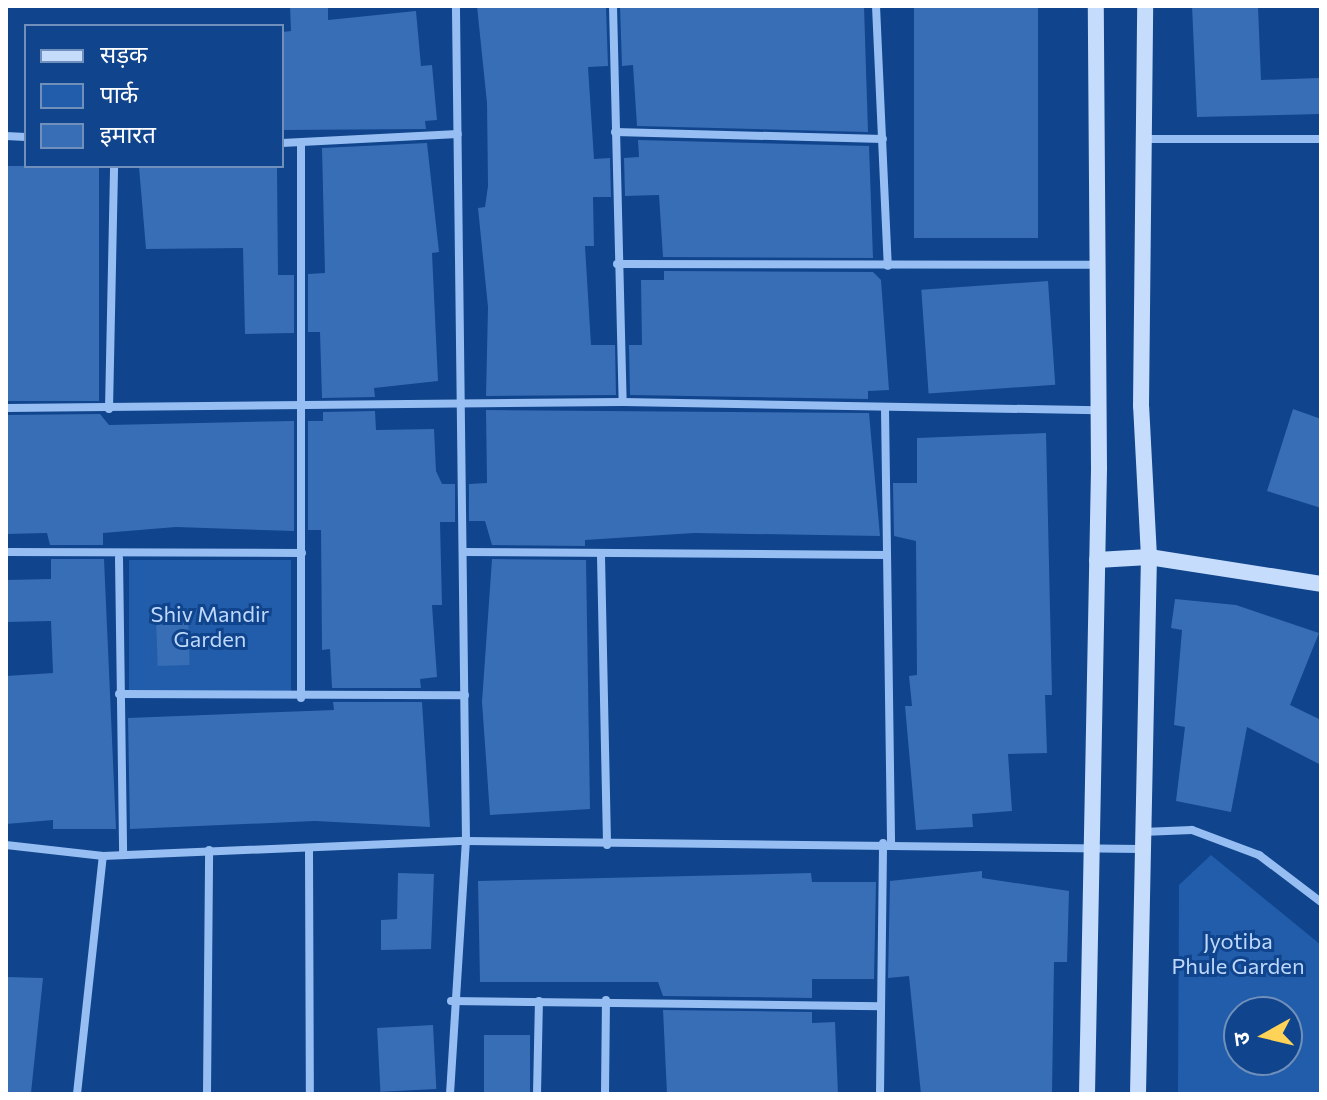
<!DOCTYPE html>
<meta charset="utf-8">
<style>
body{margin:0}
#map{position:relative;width:1327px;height:1100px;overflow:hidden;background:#10448c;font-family:Commissioner,"Noto Sans Devanagari",sans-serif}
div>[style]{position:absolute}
.green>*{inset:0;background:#215dab;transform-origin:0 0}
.building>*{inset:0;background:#386eb5;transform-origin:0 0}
.street>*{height:8px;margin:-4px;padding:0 4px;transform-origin:4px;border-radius:4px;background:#97bef2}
.secondary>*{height:16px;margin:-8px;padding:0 8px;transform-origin:8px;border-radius:8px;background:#c5dcfc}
span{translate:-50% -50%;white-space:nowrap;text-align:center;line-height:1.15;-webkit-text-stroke:6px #10448c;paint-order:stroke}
.park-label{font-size:22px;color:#bed9fd}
.frame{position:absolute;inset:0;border:8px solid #fff;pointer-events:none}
.legend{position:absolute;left:24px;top:24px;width:260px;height:144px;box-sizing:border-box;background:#10448c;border:2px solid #708fba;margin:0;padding:10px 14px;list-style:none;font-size:24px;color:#fff}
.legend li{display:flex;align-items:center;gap:16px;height:40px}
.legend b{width:40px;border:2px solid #708fba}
.north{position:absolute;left:1223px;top:996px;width:80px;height:80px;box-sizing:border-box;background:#10448c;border:2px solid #708fba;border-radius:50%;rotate:262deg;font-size:22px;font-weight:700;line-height:32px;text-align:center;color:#fff}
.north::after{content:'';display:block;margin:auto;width:28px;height:36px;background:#ffd258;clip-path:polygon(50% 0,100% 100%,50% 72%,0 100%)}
</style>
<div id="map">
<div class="green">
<div style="left:129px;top:560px;width:162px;height:132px"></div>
<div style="clip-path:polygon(evenodd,1211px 855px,1321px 945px,1321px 1094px,1178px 1094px,1179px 885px,1211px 855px,1239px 1012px,1287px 1012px,1287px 1060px,1239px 1060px,1239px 1012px)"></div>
</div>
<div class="building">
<div style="clip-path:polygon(290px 6px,328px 6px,328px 20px,416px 11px,421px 66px,432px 65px,437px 120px,425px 121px,426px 129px,282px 130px,282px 32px,291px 31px)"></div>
<div style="clip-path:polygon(477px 6px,606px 7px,608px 66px,588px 67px,594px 159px,610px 158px,611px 197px,593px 197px,594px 246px,585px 246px,591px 345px,615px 345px,616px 395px,486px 396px,488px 307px,478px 208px,485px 207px,488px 186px,487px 103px)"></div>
<div style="clip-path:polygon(864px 6px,868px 132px,637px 126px,633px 65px,622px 66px,620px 7px)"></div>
<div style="left:914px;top:6px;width:124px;height:232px"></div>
<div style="clip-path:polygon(1192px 6px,1258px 6px,1261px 80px,1319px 78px,1321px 114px,1197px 117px)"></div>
<div style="clip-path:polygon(638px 140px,869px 146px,873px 258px,663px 257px,659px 195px,625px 196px,624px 158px,639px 157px)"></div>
<div style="clip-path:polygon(427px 143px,439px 252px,432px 253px,438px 381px,374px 388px,375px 397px,322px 398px,320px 332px,308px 332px,308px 274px,325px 273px,322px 148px)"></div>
<div style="left:6px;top:166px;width:93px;height:235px"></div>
<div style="clip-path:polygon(277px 166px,278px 275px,294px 275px,294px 333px,245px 334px,243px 248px,146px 249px,139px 167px)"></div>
<div style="clip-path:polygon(664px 271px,873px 272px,881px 280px,889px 390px,868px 391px,868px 399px,630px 395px,629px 345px,642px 345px,641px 280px,664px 280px)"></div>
<div style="left:1048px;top:281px;width:104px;height:127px;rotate:86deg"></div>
<div style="clip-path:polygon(1293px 409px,1321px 419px,1321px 508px,1267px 491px)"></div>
<div style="clip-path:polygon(486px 410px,869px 413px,880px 536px,694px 533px,585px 540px,585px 546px,492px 545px,485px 521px,469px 521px,469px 484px,487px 483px)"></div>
<div style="clip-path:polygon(375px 411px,376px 430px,434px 429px,436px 471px,442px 484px,455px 484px,455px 522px,440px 522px,442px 605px,432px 605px,437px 677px,420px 679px,421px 688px,332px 688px,330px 649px,322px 650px,321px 530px,308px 530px,308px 421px,323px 421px,323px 412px)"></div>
<div style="clip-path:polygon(100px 414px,109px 425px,294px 421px,294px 531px,176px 527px,103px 533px,103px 545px,50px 545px,47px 533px,6px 534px,6px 415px)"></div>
<div style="clip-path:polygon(1046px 433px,1052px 695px,1045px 695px,1047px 753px,1008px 754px,1012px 811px,972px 814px,973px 827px,916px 830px,905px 706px,912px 706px,909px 676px,917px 675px,916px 541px,894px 536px,893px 483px,917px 483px,917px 438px)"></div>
<div style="clip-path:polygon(51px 559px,104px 559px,116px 829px,53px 829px,53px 820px,6px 824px,6px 676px,53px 673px,51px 621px,6px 622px,6px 580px,51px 579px)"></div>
<div style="clip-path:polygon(492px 559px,586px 560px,590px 809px,490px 815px,482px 702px)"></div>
<div style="clip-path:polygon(1175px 599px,1236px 605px,1319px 633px,1290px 705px,1321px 720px,1321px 765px,1247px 727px,1231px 812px,1176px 801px,1185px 727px,1174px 725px,1182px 630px,1171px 628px)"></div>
<div style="left:188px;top:618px;width:47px;height:32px;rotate:88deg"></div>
<div style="clip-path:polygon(333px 702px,422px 702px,430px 827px,315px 821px,130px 829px,128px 718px,334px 710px)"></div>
<div style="clip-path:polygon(982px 871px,982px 878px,1069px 891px,1067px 962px,1054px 962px,1052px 1094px,921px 1094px,909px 976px,888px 978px,890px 881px)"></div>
<div style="clip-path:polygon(398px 873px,434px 874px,431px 949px,381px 950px,381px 920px,397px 919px)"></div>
<div style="clip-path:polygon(811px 873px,812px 882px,876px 882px,874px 979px,812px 979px,812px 998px,663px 996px,658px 982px,480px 982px,478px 881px)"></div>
<div style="clip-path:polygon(6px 977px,43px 978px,31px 1093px,6px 1092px)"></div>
<div style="clip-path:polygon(663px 1010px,812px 1012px,812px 1023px,835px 1022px,838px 1094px,667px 1094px)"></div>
<div style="left:433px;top:1025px;width:64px;height:56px;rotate:87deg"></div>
<div style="left:530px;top:1035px;width:59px;height:46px;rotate:90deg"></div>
</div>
<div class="street">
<div style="left:613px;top:6px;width:396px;rotate:88.6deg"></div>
<div style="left:876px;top:6px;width:260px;rotate:87.4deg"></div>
<div style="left:615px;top:132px;width:268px;rotate:1.5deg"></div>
<div style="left:6px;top:136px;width:20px;rotate:3deg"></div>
<div style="left:1144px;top:139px;width:177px"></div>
<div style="left:282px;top:143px;width:176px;rotate:-2.9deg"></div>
<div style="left:617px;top:264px;width:480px;rotate:0.1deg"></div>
<div style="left:6px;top:408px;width:617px;rotate:-0.56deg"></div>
<div style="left:623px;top:402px;width:475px;rotate:1deg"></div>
<div style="left:109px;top:409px;width:243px;rotate:-88.8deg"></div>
<div style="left:885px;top:409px;width:435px;rotate:89.2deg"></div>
<div style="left:6px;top:552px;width:296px;rotate:0.2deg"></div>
<div style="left:463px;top:552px;width:424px;rotate:0.4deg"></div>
<div style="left:601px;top:556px;width:289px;rotate:88.8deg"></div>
<div style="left:119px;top:558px;width:297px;rotate:89.2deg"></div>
<div style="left:119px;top:694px;width:346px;rotate:0.2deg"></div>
<div style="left:301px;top:698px;width:555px;rotate:-90deg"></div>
<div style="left:1142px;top:832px;width:50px;rotate:-2.3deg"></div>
<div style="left:1192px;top:830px;width:72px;rotate:20.5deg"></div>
<div style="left:1259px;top:855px;width:78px;rotate:37.2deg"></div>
<div style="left:6px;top:845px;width:98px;rotate:6.5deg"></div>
<div style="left:103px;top:856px;width:363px;rotate:-2.4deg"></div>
<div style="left:466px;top:841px;width:675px;rotate:0.68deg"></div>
<div style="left:309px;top:849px;width:245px;rotate:89.8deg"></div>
<div style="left:451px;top:1001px;width:429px;rotate:0.7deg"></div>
<div style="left:77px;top:1094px;width:239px;rotate:-83.8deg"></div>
<div style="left:207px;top:1094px;width:244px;rotate:-89.5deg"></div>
<div style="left:450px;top:1094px;width:254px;rotate:-86.4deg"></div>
<div style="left:466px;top:841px;width:835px;rotate:-90.69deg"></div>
<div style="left:537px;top:1094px;width:93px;rotate:-88.8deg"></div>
<div style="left:605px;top:1094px;width:94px;rotate:-89.4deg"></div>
<div style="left:880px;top:1094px;width:251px;rotate:-89.3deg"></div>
</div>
<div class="secondary">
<div style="left:1097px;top:560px;width:52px;rotate:-3.3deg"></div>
<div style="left:1149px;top:557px;width:174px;rotate:8.9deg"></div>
<div style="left:1087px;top:1094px;width:626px;rotate:-88.9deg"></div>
<div style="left:1099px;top:468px;width:462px;rotate:-90.4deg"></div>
<div style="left:1138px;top:1094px;width:537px;rotate:-88.83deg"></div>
<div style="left:1149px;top:557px;width:151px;rotate:-93deg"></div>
<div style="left:1141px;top:406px;width:400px;rotate:-89.4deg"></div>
</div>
<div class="park-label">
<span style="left:210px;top:626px">Shiv Mandir<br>Garden</span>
<span style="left:1238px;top:953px">Jyotiba<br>Phule Garden</span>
</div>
<div class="frame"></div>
<ul class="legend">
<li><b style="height:10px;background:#c5dcfc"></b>सड़क</li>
<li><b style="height:22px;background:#215dab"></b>पार्क</li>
<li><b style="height:22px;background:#386eb5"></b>इमारत</li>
</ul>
<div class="north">उ</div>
</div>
